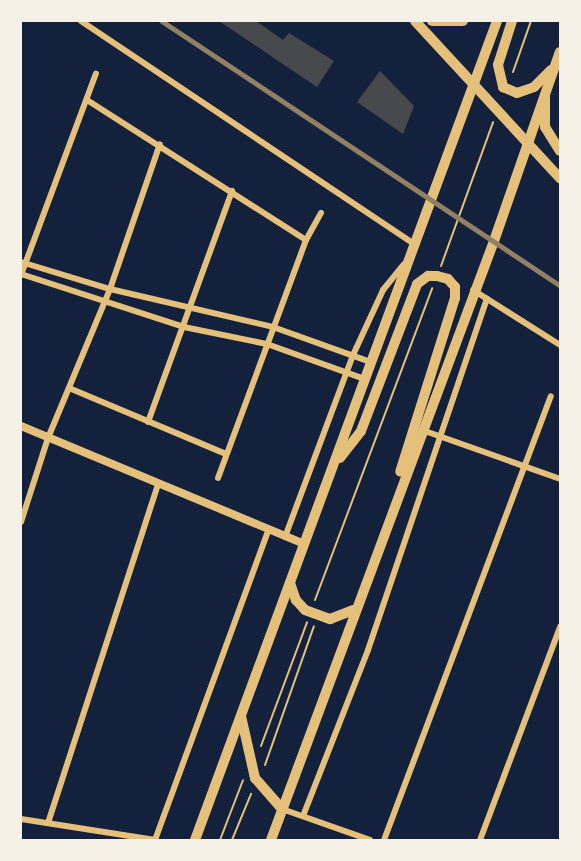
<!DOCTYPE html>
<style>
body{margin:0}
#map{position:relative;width:581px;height:861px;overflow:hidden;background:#14213d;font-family:Commissioner,sans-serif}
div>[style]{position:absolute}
.building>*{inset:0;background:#48494c}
.path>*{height:2px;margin:-1px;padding:0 1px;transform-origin:1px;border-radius:1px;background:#e5c07b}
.minor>*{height:6px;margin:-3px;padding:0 3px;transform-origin:3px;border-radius:3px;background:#e5c07b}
.tertiary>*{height:8px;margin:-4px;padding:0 4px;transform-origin:4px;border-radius:4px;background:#e5c07b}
.primary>*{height:10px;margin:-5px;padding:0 5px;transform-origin:5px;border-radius:5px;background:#e5c07b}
.rail>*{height:4.5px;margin:-2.25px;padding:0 2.25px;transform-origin:2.25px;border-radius:2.25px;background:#918062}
span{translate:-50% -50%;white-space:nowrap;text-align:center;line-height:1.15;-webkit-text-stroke:4.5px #f6f1e7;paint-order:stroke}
.frame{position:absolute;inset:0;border:22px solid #f6f1e7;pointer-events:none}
</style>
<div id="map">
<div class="building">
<div style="clip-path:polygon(219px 21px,256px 21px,283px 40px,289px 33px,334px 61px,317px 87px)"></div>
<div style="clip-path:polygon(380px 71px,414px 106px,403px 134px,357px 102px)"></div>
</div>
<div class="path">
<div style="left:513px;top:72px;width:54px;rotate:-70.6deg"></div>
<div style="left:441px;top:266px;width:153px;rotate:-70.1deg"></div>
<div style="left:315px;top:600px;width:333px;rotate:-69.4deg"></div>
<div style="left:261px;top:746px;width:132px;rotate:-69.6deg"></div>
<div style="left:265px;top:765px;width:147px;rotate:-70.6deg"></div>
<div style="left:220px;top:840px;width:64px;rotate:-69deg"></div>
<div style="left:232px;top:840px;width:50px;rotate:-67.6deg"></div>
</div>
<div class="minor">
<div style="left:81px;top:21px;width:401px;rotate:33.8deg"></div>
<div style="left:87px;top:100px;width:260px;rotate:32.6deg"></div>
<div style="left:21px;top:262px;width:93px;rotate:16.9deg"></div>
<div style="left:110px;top:289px;width:167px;rotate:13.1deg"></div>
<div style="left:273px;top:327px;width:104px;rotate:19.7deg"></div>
<div style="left:21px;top:274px;width:171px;rotate:18deg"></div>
<div style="left:184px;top:327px;width:85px;rotate:11.6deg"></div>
<div style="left:267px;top:344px;width:104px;rotate:19.7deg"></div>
<div style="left:21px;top:275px;width:215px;rotate:-69.6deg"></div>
<div style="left:473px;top:290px;width:103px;rotate:32.3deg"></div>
<div style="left:69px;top:388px;width:170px;rotate:22.8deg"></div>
<div style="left:148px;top:422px;width:246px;rotate:-70deg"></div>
<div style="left:422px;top:430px;width:146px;rotate:19.5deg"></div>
<div style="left:218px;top:478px;width:254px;rotate:-69.7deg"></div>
<div style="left:306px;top:240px;width:31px;rotate:-61deg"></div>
<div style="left:21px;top:522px;width:88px;rotate:-72.2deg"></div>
<div style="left:48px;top:438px;width:161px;rotate:-67.4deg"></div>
<div style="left:110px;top:289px;width:153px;rotate:-71deg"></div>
<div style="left:285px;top:537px;width:194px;rotate:-69.5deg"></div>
<div style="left:353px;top:355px;width:72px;rotate:-65.2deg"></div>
<div style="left:383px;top:290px;width:33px;rotate:-51deg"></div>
<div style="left:282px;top:809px;width:93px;rotate:19.4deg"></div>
<div style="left:303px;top:816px;width:178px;rotate:-68.6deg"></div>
<div style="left:368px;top:650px;width:371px;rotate:-71.3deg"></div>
<div style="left:21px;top:819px;width:136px;rotate:8.9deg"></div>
<div style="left:48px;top:823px;width:355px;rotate:-72deg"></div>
<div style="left:155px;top:840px;width:329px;rotate:-69.9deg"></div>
<div style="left:384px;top:840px;width:474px;rotate:-69.4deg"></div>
<div style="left:480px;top:840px;width:228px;rotate:-69.4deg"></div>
</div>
<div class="tertiary">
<div style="left:21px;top:426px;width:307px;rotate:22.6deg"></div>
</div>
<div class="primary">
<div style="left:415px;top:21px;width:214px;rotate:47.3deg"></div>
<div style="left:432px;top:21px;width:31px"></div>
<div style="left:512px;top:21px;width:46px;rotate:107.7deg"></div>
<div style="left:498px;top:65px;width:23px;rotate:77deg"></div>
<div style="left:503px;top:87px;width:15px;rotate:23deg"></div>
<div style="left:517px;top:93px;width:18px;rotate:-19deg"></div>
<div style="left:534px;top:87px;width:24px;rotate:-45deg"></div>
<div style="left:545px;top:98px;width:29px;rotate:90deg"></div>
<div style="left:545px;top:127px;width:28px;rotate:58deg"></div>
<div style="left:340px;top:458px;width:34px;rotate:-52deg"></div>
<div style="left:361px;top:431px;width:157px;rotate:-69.1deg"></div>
<div style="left:417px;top:284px;width:14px;rotate:-36deg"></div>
<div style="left:428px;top:276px;width:9px"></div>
<div style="left:437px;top:276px;width:11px;rotate:15deg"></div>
<div style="left:448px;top:279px;width:11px;rotate:49deg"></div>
<div style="left:455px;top:287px;width:11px;rotate:90deg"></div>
<div style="left:455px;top:298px;width:182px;rotate:107.5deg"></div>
<div style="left:290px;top:583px;width:18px;rotate:71deg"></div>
<div style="left:296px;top:600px;width:13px;rotate:48deg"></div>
<div style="left:305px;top:610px;width:27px;rotate:20deg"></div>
<div style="left:330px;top:619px;width:25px;rotate:-21deg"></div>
<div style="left:241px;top:716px;width:64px;rotate:77.3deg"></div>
<div style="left:255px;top:778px;width:41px;rotate:48.9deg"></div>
<div style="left:195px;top:840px;width:873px;rotate:-69.76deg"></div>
<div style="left:271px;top:840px;width:639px;rotate:-69.58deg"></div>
<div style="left:494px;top:241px;width:200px;rotate:-70.8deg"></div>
</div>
<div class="rail">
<div style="left:162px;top:21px;width:478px;rotate:33.6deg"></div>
</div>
<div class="frame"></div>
</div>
